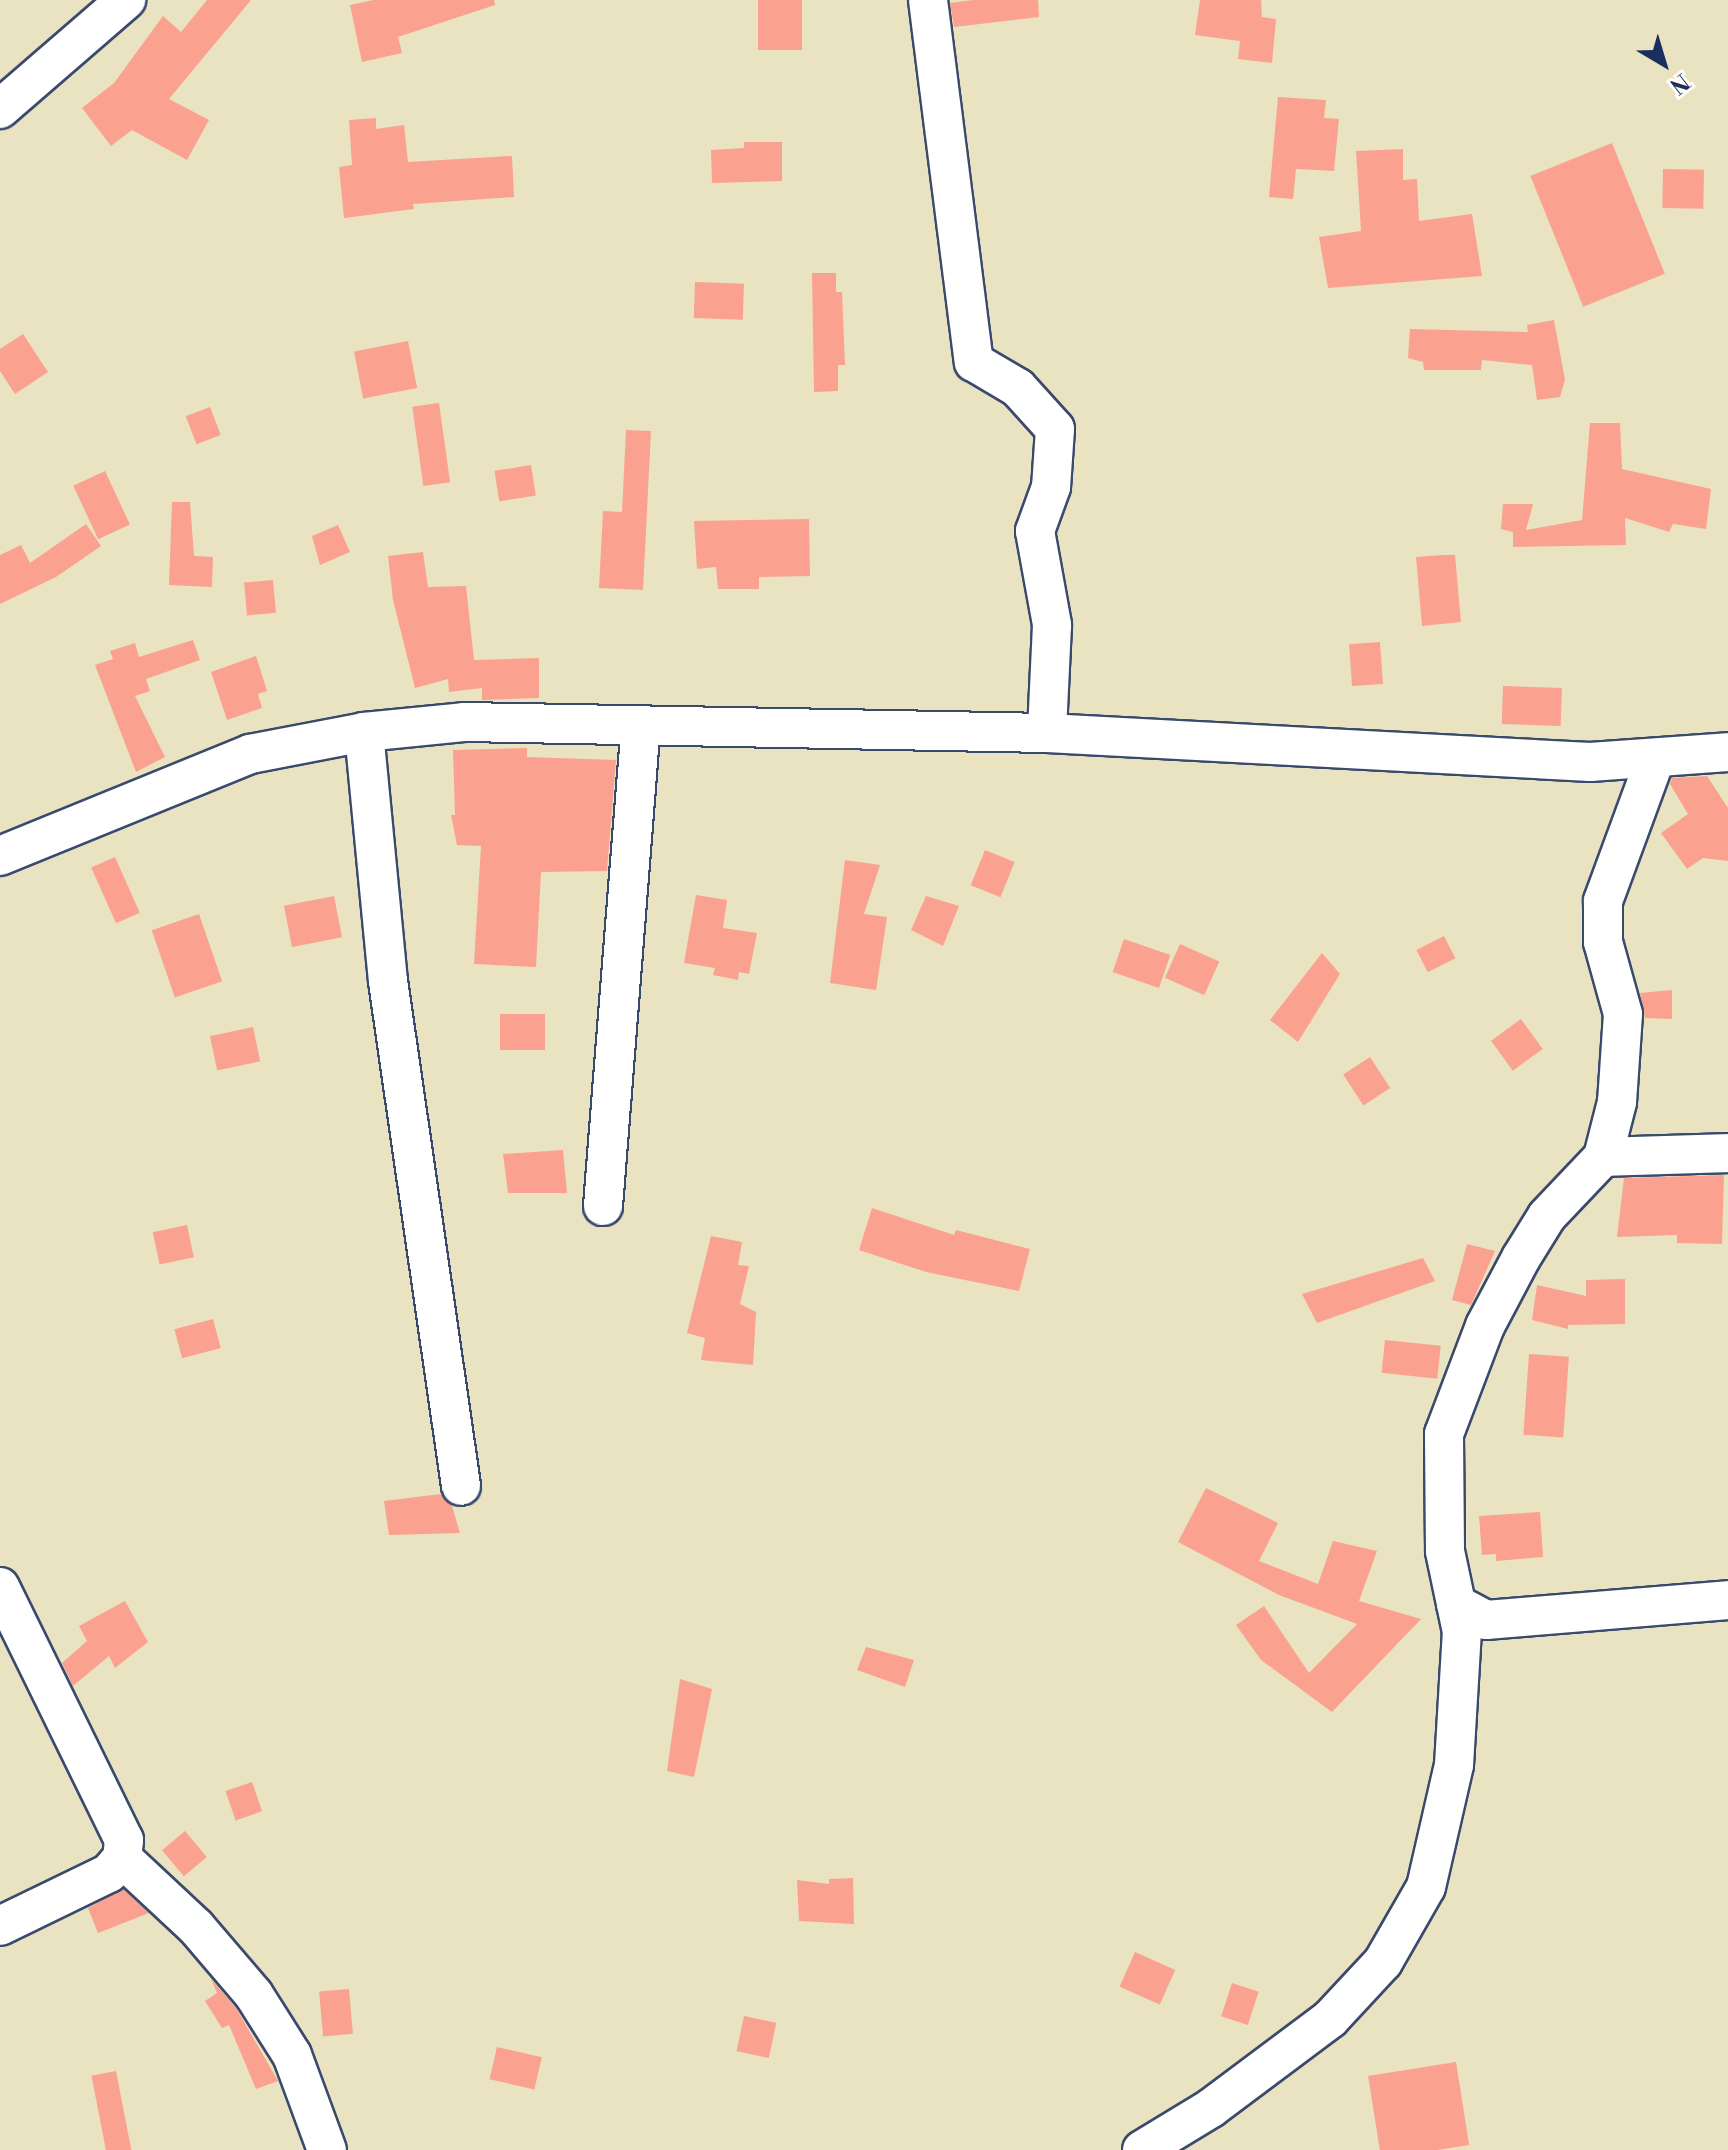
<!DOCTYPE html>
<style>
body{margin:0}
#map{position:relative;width:1728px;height:2150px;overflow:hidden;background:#e9e3c1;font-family:"Libre Bodoni",serif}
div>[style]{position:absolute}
.building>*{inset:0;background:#faa28f;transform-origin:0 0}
.roads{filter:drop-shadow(2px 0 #3a4a6d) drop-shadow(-2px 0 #3a4a6d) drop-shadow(0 2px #3a4a6d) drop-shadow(0 -2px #3a4a6d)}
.minor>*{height:38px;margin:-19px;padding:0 19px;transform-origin:19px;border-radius:19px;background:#fff}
span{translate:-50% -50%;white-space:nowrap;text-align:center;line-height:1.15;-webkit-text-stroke:7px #fdfcf7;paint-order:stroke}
.north{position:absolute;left:1624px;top:24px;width:80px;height:80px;-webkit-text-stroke:6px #fdfcf7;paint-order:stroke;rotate:142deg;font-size:22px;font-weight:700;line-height:32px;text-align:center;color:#1b2f5e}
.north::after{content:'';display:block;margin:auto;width:28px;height:36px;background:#1b2f5e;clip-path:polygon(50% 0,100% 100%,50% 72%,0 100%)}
</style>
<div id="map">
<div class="building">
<div style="clip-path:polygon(207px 0,251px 0,169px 99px,209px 120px,187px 160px,132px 130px,111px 146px,82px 108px,114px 83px,163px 16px,181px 32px)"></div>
<div style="clip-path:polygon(373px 0,494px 0,495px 5px,398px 37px,402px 53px,362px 62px,350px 5px)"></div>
<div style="left:758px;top:0;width:44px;height:50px"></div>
<div style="clip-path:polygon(973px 0,1038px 0,1039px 17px,954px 27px,950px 3px)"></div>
<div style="clip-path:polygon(1200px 0,1261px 0,1262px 17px,1276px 19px,1272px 63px,1238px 59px,1240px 41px,1195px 35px)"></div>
<div style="clip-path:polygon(1278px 97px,1326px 100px,1324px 118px,1339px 119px,1334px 171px,1296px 169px,1293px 199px,1269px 197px)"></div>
<div style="clip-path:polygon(376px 118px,376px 129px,404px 125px,408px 162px,512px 156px,514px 197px,413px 204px,414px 209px,344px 218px,339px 167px,352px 165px,349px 120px)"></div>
<div style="clip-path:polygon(744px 142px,782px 142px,782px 181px,712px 183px,711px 150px,744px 148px)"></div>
<div style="left:1612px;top:143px;width:141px;height:88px;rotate:68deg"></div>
<div style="clip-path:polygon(1403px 149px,1403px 180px,1417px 179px,1419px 221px,1472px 214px,1482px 276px,1328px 288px,1319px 237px,1361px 231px,1356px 151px)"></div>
<div style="left:1663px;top:169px;width:41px;height:39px;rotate:1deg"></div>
<div style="clip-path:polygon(812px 273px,836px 273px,836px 292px,842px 292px,845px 365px,838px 365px,838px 391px,814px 392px)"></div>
<div style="left:695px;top:282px;width:49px;height:36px;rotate:2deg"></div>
<div style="clip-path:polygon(1554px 320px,1565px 380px,1560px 397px,1537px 400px,1532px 365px,1482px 360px,1481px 370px,1424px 370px,1423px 362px,1408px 358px,1410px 329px,1528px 332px,1527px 325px)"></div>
<div style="clip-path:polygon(23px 334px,48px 372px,15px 394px,0 371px,0 349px)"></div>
<div style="left:408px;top:341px;width:48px;height:55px;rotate:79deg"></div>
<div style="left:439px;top:403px;width:80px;height:27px;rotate:82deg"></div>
<div style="left:210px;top:407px;width:30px;height:26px;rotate:69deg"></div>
<div style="clip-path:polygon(1590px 423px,1620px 423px,1622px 469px,1711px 489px,1706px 529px,1673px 524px,1669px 532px,1625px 518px,1626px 545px,1513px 547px,1513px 532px,1501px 529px,1503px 504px,1533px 504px,1526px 530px,1582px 520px)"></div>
<div style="clip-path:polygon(626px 430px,651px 431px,643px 590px,599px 588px,603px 511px,622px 512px)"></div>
<div style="left:531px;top:465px;width:31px;height:37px;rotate:81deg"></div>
<div style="left:105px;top:471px;width:59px;height:35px;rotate:65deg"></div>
<div style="clip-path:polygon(172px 502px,190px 502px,194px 556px,213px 557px,212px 587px,169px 585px)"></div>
<div style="clip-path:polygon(809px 519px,810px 576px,759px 577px,759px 589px,718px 589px,716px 567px,697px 569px,694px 521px)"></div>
<div style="clip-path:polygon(86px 524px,101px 546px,56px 577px,0 604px,0 555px,21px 545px,30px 563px)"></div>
<div style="clip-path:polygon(338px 525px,350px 552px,320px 565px,312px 536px)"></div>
<div style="clip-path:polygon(423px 552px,428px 587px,466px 586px,474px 660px,539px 658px,539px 698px,482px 700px,482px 688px,449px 692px,448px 679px,415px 688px,393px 600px,388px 556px)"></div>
<div style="clip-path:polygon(1443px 555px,1455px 555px,1461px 622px,1422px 626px,1416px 557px)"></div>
<div style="left:273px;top:580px;width:33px;height:29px;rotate:85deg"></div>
<div style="clip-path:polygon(193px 640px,200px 660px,146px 679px,150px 691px,135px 696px,165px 757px,136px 772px,95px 665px,113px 659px,110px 651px,135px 643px,139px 657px)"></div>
<div style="left:1380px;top:642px;width:42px;height:31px;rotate:86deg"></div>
<div style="clip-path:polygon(256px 656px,267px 691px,258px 694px,262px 708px,227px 720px,211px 672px)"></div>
<div style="left:1503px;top:686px;width:59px;height:38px;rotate:2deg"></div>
<div style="clip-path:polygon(527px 748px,527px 757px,616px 760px,607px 871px,541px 872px,536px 967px,474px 964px,481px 846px,457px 845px,451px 815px,455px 815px,453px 750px)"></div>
<div style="clip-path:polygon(1707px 776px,1728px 808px,1728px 861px,1703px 858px,1687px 869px,1661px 833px,1688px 814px,1670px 784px,1672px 778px)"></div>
<div style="left:985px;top:850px;width:32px;height:38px;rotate:22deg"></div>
<div style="left:115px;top:857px;width:61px;height:26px;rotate:66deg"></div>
<div style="clip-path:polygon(845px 860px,880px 865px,864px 914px,887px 917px,876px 990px,830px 983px)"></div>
<div style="clip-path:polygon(696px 895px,727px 900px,723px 928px,757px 933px,749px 974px,739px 972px,738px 980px,713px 975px,715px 968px,684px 963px)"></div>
<div style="left:334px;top:896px;width:42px;height:51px;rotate:79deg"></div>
<div style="clip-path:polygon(926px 896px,959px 906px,943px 946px,911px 930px)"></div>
<div style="left:199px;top:914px;width:71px;height:50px;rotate:71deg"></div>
<div style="left:1444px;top:936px;width:25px;height:31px;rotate:63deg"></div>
<div style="left:1124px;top:939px;width:49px;height:35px;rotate:19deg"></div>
<div style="left:1180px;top:944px;width:43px;height:37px;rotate:24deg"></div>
<div style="clip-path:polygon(1322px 953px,1340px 974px,1298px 1042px,1270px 1020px)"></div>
<div style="clip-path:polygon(1672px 990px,1672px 1019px,1645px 1018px,1640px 993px)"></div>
<div style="left:500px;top:1014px;width:45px;height:36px"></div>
<div style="left:1521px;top:1019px;width:37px;height:37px;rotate:54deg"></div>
<div style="left:253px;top:1027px;width:35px;height:44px;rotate:78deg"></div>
<div style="left:1370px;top:1057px;width:37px;height:32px;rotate:57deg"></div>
<div style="clip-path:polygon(563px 1150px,567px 1193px,508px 1193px,503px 1154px)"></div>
<div style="clip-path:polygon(1724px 1175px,1722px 1244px,1677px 1243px,1677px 1235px,1617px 1237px,1624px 1178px)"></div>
<div style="clip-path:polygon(872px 1208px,954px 1235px,956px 1230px,1030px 1249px,1019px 1291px,926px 1272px,859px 1250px)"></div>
<div style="left:187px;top:1225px;width:33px;height:35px;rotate:78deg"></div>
<div style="clip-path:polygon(711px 1236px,742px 1242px,738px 1265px,749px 1266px,740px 1304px,756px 1312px,753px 1365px,701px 1360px,705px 1338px,687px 1333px)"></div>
<div style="clip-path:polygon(1467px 1244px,1495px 1251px,1471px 1305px,1452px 1300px)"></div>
<div style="clip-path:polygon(1423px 1258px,1435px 1281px,1317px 1323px,1302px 1294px)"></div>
<div style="clip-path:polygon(1625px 1279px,1625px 1324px,1568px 1325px,1568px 1329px,1532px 1320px,1537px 1285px,1586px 1296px,1586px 1280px)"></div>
<div style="left:213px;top:1319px;width:30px;height:40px;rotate:75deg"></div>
<div style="left:1385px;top:1340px;width:56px;height:33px;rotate:6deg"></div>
<div style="left:1529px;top:1354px;width:40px;height:81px;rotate:4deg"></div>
<div style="clip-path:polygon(1206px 1488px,1278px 1523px,1259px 1561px,1318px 1584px,1333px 1541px,1377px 1551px,1359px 1601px,1421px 1619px,1332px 1712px,1261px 1660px,1236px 1625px,1264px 1606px,1309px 1673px,1357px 1624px,1279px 1595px,1178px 1542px)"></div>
<div style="clip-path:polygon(441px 1494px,452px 1506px,460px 1533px,389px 1535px,384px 1501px)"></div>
<div style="clip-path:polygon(1540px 1512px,1543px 1557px,1496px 1561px,1496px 1554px,1482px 1555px,1479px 1516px)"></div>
<div style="clip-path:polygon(125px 1601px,148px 1642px,115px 1668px,109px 1656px,73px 1686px,62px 1663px,87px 1641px,79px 1626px)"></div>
<div style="clip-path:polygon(866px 1647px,914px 1660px,905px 1687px,857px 1670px)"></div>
<div style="clip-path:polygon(680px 1679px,712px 1689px,694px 1777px,667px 1771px)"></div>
<div style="left:252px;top:1782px;width:31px;height:28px;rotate:71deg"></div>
<div style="left:185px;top:1831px;width:34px;height:30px;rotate:50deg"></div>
<div style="clip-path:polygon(853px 1878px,854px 1924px,799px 1921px,797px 1880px,829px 1884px,829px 1879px)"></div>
<div style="clip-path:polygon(123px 1889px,149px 1913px,98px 1933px,88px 1908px)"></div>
<div style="left:1135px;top:1952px;width:44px;height:38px;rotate:24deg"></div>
<div style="clip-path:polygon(211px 1979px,236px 2008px,278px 2081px,256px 2089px,229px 2025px,222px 2028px,205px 2001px,217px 1993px)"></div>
<div style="left:1232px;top:1983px;width:28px;height:35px;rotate:18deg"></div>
<div style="left:349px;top:1989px;width:45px;height:30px;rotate:85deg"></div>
<div style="left:744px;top:2016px;width:33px;height:36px;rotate:12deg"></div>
<div style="left:497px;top:2047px;width:46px;height:33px;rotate:13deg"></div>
<div style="left:1456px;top:2062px;width:84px;height:89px;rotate:81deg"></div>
<div style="left:116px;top:2071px;width:81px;height:25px;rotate:79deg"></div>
</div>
<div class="roads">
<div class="minor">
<div style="left:928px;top:0;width:365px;rotate:82.8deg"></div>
<div style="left:974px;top:362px;width:51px;rotate:30.6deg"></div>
<div style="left:1018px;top:388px;width:55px;rotate:47.9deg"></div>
<div style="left:1055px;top:429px;width:58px;rotate:93.9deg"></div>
<div style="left:1051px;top:487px;width:47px;rotate:110deg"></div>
<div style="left:1035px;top:531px;width:96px;rotate:79.7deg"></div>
<div style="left:1052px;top:625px;width:108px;rotate:92.7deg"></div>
<div style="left:0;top:109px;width:167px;rotate:-40.9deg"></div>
<div style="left:364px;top:732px;width:250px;rotate:84.5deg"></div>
<div style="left:388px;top:981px;width:510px;rotate:81.77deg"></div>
<div style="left:0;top:856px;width:270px;rotate:-22.2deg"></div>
<div style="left:250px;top:754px;width:116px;rotate:-10.9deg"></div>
<div style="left:364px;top:732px;width:100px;rotate:-5.7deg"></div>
<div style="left:464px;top:722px;width:583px;rotate:1.08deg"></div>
<div style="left:1047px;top:733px;width:544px;rotate:3.06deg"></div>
<div style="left:1590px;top:762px;width:138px;rotate:-4.1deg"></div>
<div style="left:1603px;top:1157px;width:125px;rotate:-1.8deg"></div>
<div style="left:603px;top:1206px;width:482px;rotate:-85.5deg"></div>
<div style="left:0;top:1587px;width:282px;rotate:63.9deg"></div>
<div style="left:124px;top:1840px;width:18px;rotate:96deg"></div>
<div style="left:122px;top:1858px;width:20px;rotate:131deg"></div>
<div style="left:109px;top:1873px;width:121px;rotate:154.1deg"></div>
<div style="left:1456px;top:1604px;width:34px;rotate:28deg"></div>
<div style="left:1486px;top:1620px;width:243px;rotate:-4.7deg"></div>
<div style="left:122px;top:1858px;width:101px;rotate:43deg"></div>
<div style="left:196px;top:1927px;width:89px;rotate:49.5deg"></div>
<div style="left:254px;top:1995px;width:71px;rotate:57.7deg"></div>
<div style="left:292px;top:2055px;width:101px;rotate:69.8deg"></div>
<div style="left:1142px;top:2150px;width:81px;rotate:-31.3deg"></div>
<div style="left:1211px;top:2108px;width:149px;rotate:-36.8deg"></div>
<div style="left:1330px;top:2019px;width:78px;rotate:-47.1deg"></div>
<div style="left:1383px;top:1962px;width:86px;rotate:-60.2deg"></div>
<div style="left:1426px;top:1887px;width:125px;rotate:-77.1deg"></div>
<div style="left:1454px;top:1765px;width:133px;rotate:-86.6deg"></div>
<div style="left:1462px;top:1632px;width:83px;rotate:-101.9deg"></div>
<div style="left:1445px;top:1551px;width:117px;rotate:-90.5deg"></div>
<div style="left:1444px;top:1434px;width:116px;rotate:-69.2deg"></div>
<div style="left:1485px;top:1326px;width:77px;rotate:-62.1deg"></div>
<div style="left:1521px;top:1258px;width:49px;rotate:-58.2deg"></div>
<div style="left:1547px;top:1216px;width:81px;rotate:-46.5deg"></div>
<div style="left:1603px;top:1157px;width:57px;rotate:-75.7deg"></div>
<div style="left:1617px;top:1102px;width:88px;rotate:-86.1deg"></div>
<div style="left:1623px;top:1014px;width:75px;rotate:-105.5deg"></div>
<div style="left:1603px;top:942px;width:41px;rotate:-90deg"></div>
<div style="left:1603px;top:901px;width:150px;rotate:-69.8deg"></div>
</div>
</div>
<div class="north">N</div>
</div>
